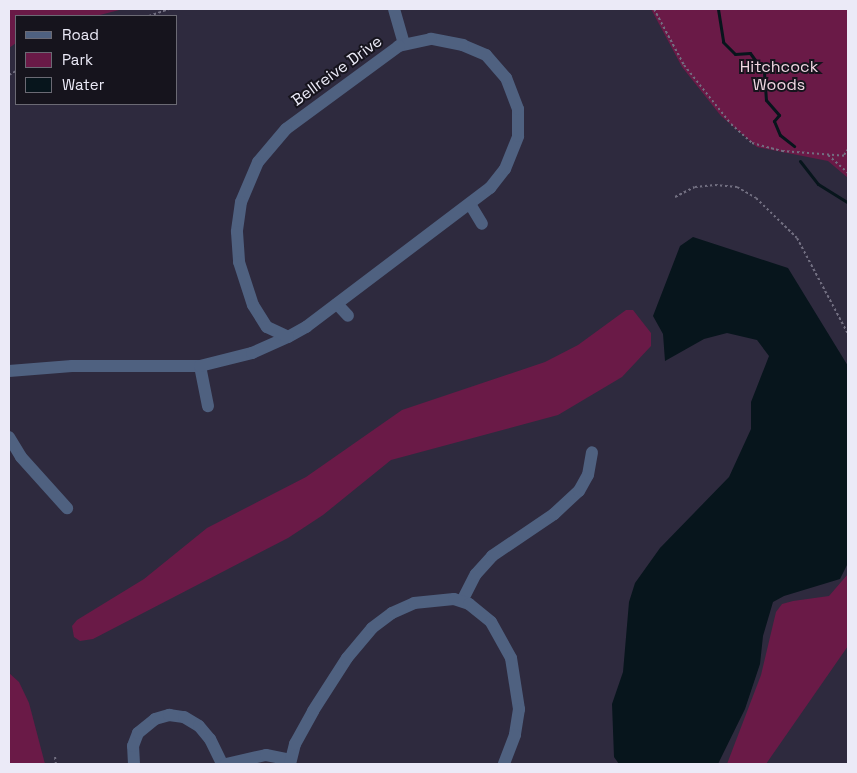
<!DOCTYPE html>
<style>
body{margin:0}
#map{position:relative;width:857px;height:773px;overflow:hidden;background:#2e2a3e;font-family:"Space Grotesk",sans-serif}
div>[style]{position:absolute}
.green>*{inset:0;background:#6a1a47}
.water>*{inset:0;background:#07151c}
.stream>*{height:3px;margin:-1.5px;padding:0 1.5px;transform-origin:1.5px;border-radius:1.5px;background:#07151c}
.path>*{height:2px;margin-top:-1px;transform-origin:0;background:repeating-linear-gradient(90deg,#726f81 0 2.5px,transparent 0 5px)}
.minor>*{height:12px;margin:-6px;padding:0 6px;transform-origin:6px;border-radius:6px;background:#4f6180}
span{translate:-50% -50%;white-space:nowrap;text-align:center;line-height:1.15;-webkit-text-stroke:4px #16141d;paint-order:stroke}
.park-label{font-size:16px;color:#f0d7e2}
.street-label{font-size:16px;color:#ebeaf7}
.frame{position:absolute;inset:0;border:10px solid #ebeaf7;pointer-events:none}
.legend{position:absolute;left:15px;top:15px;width:162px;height:90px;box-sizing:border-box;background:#16141d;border:1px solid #6b6a74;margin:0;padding:6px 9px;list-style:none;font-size:15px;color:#ebeaf7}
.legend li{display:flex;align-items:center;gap:10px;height:25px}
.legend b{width:25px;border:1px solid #6b6a74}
</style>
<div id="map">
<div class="green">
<div style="clip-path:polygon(9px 9px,123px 9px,96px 16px,16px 16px,16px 43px,9px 48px)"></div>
<div style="clip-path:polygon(651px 9px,848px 9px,848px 178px,828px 161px,757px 147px,721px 116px,682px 67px)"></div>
<div style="clip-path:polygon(626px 310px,633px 310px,651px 333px,651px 346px,622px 377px,558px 415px,391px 460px,323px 515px,288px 538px,93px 639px,80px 641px,74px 637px,72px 626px,77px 620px,144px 579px,207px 528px,306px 477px,402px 410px,545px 362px,578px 345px)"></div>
<div style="clip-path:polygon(848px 574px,848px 646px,766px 764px,727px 764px,761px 675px,776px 612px,782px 604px,793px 601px,829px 596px)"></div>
<div style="clip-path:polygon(9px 673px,19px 682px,29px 703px,45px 764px,10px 764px,9px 761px)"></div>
</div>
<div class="water">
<div style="clip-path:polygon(693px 237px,788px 268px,848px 366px,848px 563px,840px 579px,784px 596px,773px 602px,763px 636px,760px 664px,745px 709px,718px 764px,619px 764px,614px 757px,612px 704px,623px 672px,629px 602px,635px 583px,660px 548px,729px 477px,751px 429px,751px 402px,769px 356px,757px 340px,727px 333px,704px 339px,665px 361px,663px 334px,653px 316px,680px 246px)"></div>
</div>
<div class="stream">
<div style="left:718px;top:9px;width:33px;rotate:81deg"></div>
<div style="left:723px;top:42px;width:17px;rotate:45deg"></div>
<div style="left:735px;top:54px;width:15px;rotate:-4deg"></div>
<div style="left:750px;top:53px;width:24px;rotate:54deg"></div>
<div style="left:764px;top:72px;width:28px;rotate:86deg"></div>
<div style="left:766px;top:100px;width:20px;rotate:49deg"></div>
<div style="left:779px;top:115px;width:8px;rotate:130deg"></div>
<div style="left:774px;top:121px;width:15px;rotate:67deg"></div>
<div style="left:780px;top:135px;width:18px;rotate:38deg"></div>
<div style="left:800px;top:161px;width:29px;rotate:52deg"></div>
<div style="left:818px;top:184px;width:36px;rotate:32deg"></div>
</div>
<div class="path">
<div style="left:654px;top:9px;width:64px;rotate:61.8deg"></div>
<div style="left:684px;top:65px;width:75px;rotate:51.5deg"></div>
<div style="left:731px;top:124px;width:28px;rotate:42deg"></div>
<div style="left:752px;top:143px;width:31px;rotate:15deg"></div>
<div style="left:782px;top:151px;width:66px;rotate:4.3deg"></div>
<div style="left:149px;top:16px;width:21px;rotate:-19deg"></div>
<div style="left:9px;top:75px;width:8px;rotate:-30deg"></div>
<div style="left:828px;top:155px;width:27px;rotate:42deg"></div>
<div style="left:844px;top:155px;width:7px;rotate:-56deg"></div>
<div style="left:675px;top:197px;width:22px;rotate:-27deg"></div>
<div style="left:695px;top:187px;width:20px;rotate:-6deg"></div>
<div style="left:715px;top:185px;width:22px;rotate:5deg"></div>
<div style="left:737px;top:187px;width:22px;rotate:30deg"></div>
<div style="left:756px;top:198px;width:57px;rotate:44.3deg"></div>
<div style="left:797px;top:238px;width:109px;rotate:62deg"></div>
<div style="left:55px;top:757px;width:7px;rotate:82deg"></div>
</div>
<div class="minor">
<div style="left:394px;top:9px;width:36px;rotate:74deg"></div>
<div style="left:470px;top:204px;width:23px;rotate:59deg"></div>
<div style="left:337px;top:304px;width:16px;rotate:47deg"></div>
<div style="left:200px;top:366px;width:41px;rotate:78.7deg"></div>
<div style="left:9px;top:371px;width:63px;rotate:-4.5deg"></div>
<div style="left:72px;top:366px;width:128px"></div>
<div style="left:200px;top:366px;width:54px;rotate:-14deg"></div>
<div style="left:252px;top:353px;width:39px;rotate:-24deg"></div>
<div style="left:288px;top:337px;width:21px;rotate:-29deg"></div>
<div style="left:306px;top:327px;width:231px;rotate:-37.1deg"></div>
<div style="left:490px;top:188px;width:24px;rotate:-52deg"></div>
<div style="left:505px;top:169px;width:35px;rotate:-68deg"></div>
<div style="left:518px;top:136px;width:27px;rotate:-90deg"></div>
<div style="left:518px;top:109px;width:33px;rotate:-111deg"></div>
<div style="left:506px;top:78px;width:30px;rotate:-131deg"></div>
<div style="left:486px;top:55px;width:25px;rotate:-157deg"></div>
<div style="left:463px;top:45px;width:33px;rotate:-169deg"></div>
<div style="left:431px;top:39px;width:33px;rotate:168deg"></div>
<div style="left:399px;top:46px;width:140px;rotate:143.7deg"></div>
<div style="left:286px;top:129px;width:43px;rotate:130.3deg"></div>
<div style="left:258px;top:162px;width:43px;rotate:113deg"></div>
<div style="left:241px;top:202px;width:30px;rotate:98deg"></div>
<div style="left:237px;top:232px;width:30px;rotate:86deg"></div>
<div style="left:239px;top:262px;width:45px;rotate:72deg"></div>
<div style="left:253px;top:305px;width:26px;rotate:58deg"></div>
<div style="left:267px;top:327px;width:23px;rotate:25deg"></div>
<div style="left:9px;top:437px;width:23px;rotate:59deg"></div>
<div style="left:21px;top:457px;width:69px;rotate:48deg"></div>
<div style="left:462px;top:601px;width:30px;rotate:-63deg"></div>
<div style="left:476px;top:574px;width:24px;rotate:-48deg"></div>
<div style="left:492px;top:556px;width:75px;rotate:-34.1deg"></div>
<div style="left:554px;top:514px;width:34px;rotate:-43deg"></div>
<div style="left:579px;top:491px;width:18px;rotate:-61deg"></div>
<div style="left:588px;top:475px;width:23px;rotate:-80deg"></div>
<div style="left:134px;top:764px;width:18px;rotate:-93deg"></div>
<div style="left:133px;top:746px;width:14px;rotate:-69deg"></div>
<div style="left:138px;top:733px;width:22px;rotate:-39deg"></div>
<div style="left:155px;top:719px;width:15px;rotate:-16deg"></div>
<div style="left:169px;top:715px;width:15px;rotate:8deg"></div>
<div style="left:184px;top:717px;width:17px;rotate:31deg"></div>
<div style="left:199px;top:726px;width:17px;rotate:50deg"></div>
<div style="left:210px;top:739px;width:28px;rotate:64deg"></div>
<div style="left:226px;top:764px;width:41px;rotate:-12.7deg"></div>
<div style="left:266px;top:755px;width:25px;rotate:11deg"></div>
<div style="left:290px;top:764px;width:21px;rotate:-76deg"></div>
<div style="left:295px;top:744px;width:38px;rotate:-61deg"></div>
<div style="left:313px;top:711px;width:63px;rotate:-57.3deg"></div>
<div style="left:347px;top:658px;width:39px;rotate:-50deg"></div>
<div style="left:372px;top:628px;width:25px;rotate:-37deg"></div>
<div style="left:392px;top:613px;width:24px;rotate:-24deg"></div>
<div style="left:414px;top:603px;width:40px;rotate:-5.7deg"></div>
<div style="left:454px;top:599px;width:16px;rotate:18deg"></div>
<div style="left:469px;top:604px;width:28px;rotate:39deg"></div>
<div style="left:491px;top:622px;width:41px;rotate:60.9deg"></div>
<div style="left:511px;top:658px;width:52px;rotate:81.1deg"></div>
<div style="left:519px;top:709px;width:26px;rotate:99deg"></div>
<div style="left:515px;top:735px;width:31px;rotate:111deg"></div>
</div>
<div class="park-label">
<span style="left:779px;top:76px">Hitchcock<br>Woods</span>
</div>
<div class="street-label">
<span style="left:337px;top:71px;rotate:-36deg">Bellreive Drive</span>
</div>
<div class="frame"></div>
<ul class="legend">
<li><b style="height:6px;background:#4f6180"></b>Road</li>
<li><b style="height:14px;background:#6a1a47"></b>Park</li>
<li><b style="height:14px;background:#07151c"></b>Water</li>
</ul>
</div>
